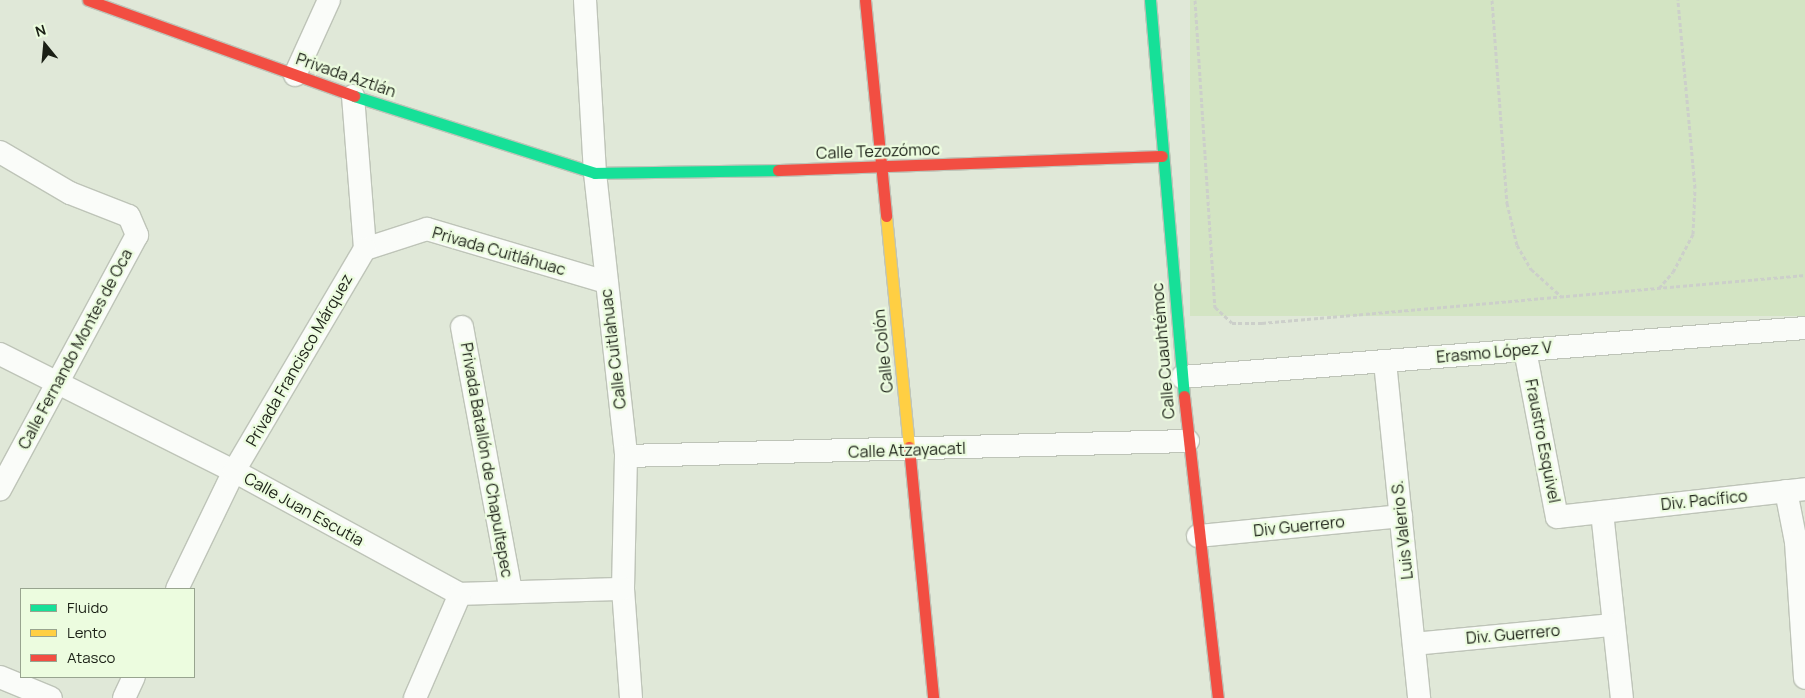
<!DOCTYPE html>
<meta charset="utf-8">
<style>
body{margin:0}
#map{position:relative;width:1805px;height:698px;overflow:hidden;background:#e0e8d8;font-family:Manrope,sans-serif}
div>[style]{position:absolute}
.green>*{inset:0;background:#d3e4c3;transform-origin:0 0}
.path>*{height:3px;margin-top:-1.5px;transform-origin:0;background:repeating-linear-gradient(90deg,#cccfca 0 4px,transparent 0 6.5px)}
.roads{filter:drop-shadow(1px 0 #bec4b8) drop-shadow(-1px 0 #bec4b8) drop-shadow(0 1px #bec4b8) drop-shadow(0 -1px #bec4b8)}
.street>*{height:22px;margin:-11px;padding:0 11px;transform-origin:11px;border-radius:11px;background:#fafcf9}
.fast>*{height:11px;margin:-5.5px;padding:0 5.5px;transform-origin:5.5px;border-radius:5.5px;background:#16e098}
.slow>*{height:11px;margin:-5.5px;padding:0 5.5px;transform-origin:5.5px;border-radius:5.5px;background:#ffcf43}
.jam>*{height:11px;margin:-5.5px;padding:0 5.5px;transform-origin:5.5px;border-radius:5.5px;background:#f24e42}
span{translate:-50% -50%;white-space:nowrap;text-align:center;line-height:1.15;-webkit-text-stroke:4.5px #ecfcdf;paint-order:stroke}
.street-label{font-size:16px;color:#1b2016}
.legend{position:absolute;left:20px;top:588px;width:175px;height:90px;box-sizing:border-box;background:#ecfcdf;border:1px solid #98a48f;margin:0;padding:6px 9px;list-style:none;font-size:15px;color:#1b2016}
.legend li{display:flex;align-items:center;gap:10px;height:25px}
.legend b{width:25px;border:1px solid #98a48f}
.north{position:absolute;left:20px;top:20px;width:50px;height:50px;-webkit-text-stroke:4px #ecfcdf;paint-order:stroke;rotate:343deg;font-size:14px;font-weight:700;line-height:20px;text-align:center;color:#1b2016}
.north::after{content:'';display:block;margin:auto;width:18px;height:22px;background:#1b2016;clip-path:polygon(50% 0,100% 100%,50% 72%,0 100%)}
</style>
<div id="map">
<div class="green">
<div style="left:1190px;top:0;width:615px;height:316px"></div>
</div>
<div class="path">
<div style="left:1195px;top:0;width:308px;rotate:86.3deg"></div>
<div style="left:1215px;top:307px;width:23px;rotate:43deg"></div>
<div style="left:1232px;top:323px;width:30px"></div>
<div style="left:1262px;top:323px;width:545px;rotate:-5.05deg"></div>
<div style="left:1492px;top:0;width:204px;rotate:85.8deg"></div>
<div style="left:1507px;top:203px;width:43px;rotate:76.6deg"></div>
<div style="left:1517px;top:245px;width:28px;rotate:60deg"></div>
<div style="left:1531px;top:269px;width:40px;rotate:42deg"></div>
<div style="left:1659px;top:288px;width:21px;rotate:-49deg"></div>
<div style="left:1673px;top:272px;width:43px;rotate:-62.2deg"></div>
<div style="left:1693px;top:234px;width:46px;rotate:-87.5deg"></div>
<div style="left:1695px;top:188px;width:189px;rotate:-95.2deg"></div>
</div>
<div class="roads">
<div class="street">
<div style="left:585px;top:0;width:173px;rotate:86.7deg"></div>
<div style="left:595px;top:173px;width:285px;rotate:83.7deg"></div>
<div style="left:626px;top:456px;width:133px;rotate:91.3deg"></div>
<div style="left:623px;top:589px;width:109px;rotate:85.8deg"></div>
<div style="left:295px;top:75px;width:82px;rotate:-65.6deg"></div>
<div style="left:353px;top:96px;width:153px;rotate:85.5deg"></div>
<div style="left:0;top:152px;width:81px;rotate:30.4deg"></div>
<div style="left:70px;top:193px;width:63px;rotate:21.3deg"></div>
<div style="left:129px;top:216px;width:21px;rotate:67deg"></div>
<div style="left:137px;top:235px;width:289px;rotate:118.3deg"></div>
<div style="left:365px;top:249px;width:65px;rotate:-17.9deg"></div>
<div style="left:427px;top:229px;width:187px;rotate:16.5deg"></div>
<div style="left:462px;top:327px;width:269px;rotate:79.5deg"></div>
<div style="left:1525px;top:350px;width:170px;rotate:79.2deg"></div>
<div style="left:1557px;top:517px;width:250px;rotate:-6.4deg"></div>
<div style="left:0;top:354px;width:262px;rotate:26.6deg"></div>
<div style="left:234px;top:471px;width:257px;rotate:28.6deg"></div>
<div style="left:460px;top:594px;width:163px;rotate:-1.8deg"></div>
<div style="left:1385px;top:362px;width:338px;rotate:84.2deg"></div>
<div style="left:1182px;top:377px;width:625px;rotate:-4.5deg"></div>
<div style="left:626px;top:456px;width:562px;rotate:-1.53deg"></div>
<div style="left:1786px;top:491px;width:52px;rotate:78.9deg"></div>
<div style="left:1796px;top:542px;width:136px;rotate:86.2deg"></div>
<div style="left:1602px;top:512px;width:187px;rotate:83.9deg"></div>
<div style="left:1198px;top:536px;width:204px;rotate:-5.6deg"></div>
<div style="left:177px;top:589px;width:131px;rotate:-64.2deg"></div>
<div style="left:234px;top:471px;width:258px;rotate:-59.5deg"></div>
<div style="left:1414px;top:644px;width:199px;rotate:-5.5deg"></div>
<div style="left:0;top:677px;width:55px;rotate:22.4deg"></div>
<div style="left:124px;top:698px;width:23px;rotate:-65deg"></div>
<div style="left:415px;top:698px;width:113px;rotate:-66.6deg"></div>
</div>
<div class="fast">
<div style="left:1150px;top:0;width:397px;rotate:85.1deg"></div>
<div style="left:354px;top:96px;width:253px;rotate:17.7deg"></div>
<div style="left:595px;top:173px;width:183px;rotate:-0.9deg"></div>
</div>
<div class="slow">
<div style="left:886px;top:216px;width:232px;rotate:84.3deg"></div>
</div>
<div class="jam">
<div style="left:88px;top:0;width:283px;rotate:19.8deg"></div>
<div style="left:865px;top:0;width:217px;rotate:84.4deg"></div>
<div style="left:778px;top:170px;width:384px;rotate:-2.1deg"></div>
<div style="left:1184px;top:396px;width:304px;rotate:83.6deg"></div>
<div style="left:909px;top:447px;width:252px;rotate:84.5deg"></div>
</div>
</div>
<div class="street-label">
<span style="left:346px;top:75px;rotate:19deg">Privada Aztlán</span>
<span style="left:878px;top:151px;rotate:-2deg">Calle Tezozómoc</span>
<span style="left:499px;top:251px;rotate:16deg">Privada Cuitláhuac</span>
<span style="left:75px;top:349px;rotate:-62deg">Calle Fernando Montes de Oca</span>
<span style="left:613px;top:349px;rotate:-97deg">Calle Cuitlahuac</span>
<span style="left:883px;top:351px;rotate:-96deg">Calle Colón</span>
<span style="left:1163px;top:351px;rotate:-95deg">Calle Cuauhtémoc</span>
<span style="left:1494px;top:352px;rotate:-5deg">Erasmo López V</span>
<span style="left:299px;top:360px;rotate:-60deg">Privada Francisco Márquez</span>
<span style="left:1543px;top:441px;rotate:79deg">Fraustro Esquivel</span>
<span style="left:907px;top:450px;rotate:-2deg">Calle Atzayacatl</span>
<span style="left:487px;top:460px;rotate:80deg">Privada Batallón de Chapultepec</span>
<span style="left:1704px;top:500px;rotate:-6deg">Div. Pacífico</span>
<span style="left:304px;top:509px;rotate:29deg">Calle Juan Escutia</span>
<span style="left:1299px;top:526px;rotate:-6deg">Div Guerrero</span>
<span style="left:1402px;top:530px;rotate:-96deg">Luis Valerio S.</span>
<span style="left:1513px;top:634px;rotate:-5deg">Div. Guerrero</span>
</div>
<ul class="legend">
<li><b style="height:6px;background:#16e098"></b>Fluido</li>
<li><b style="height:6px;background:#ffcf43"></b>Lento</li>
<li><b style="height:6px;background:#f24e42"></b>Atasco</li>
</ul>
<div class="north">N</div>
</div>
